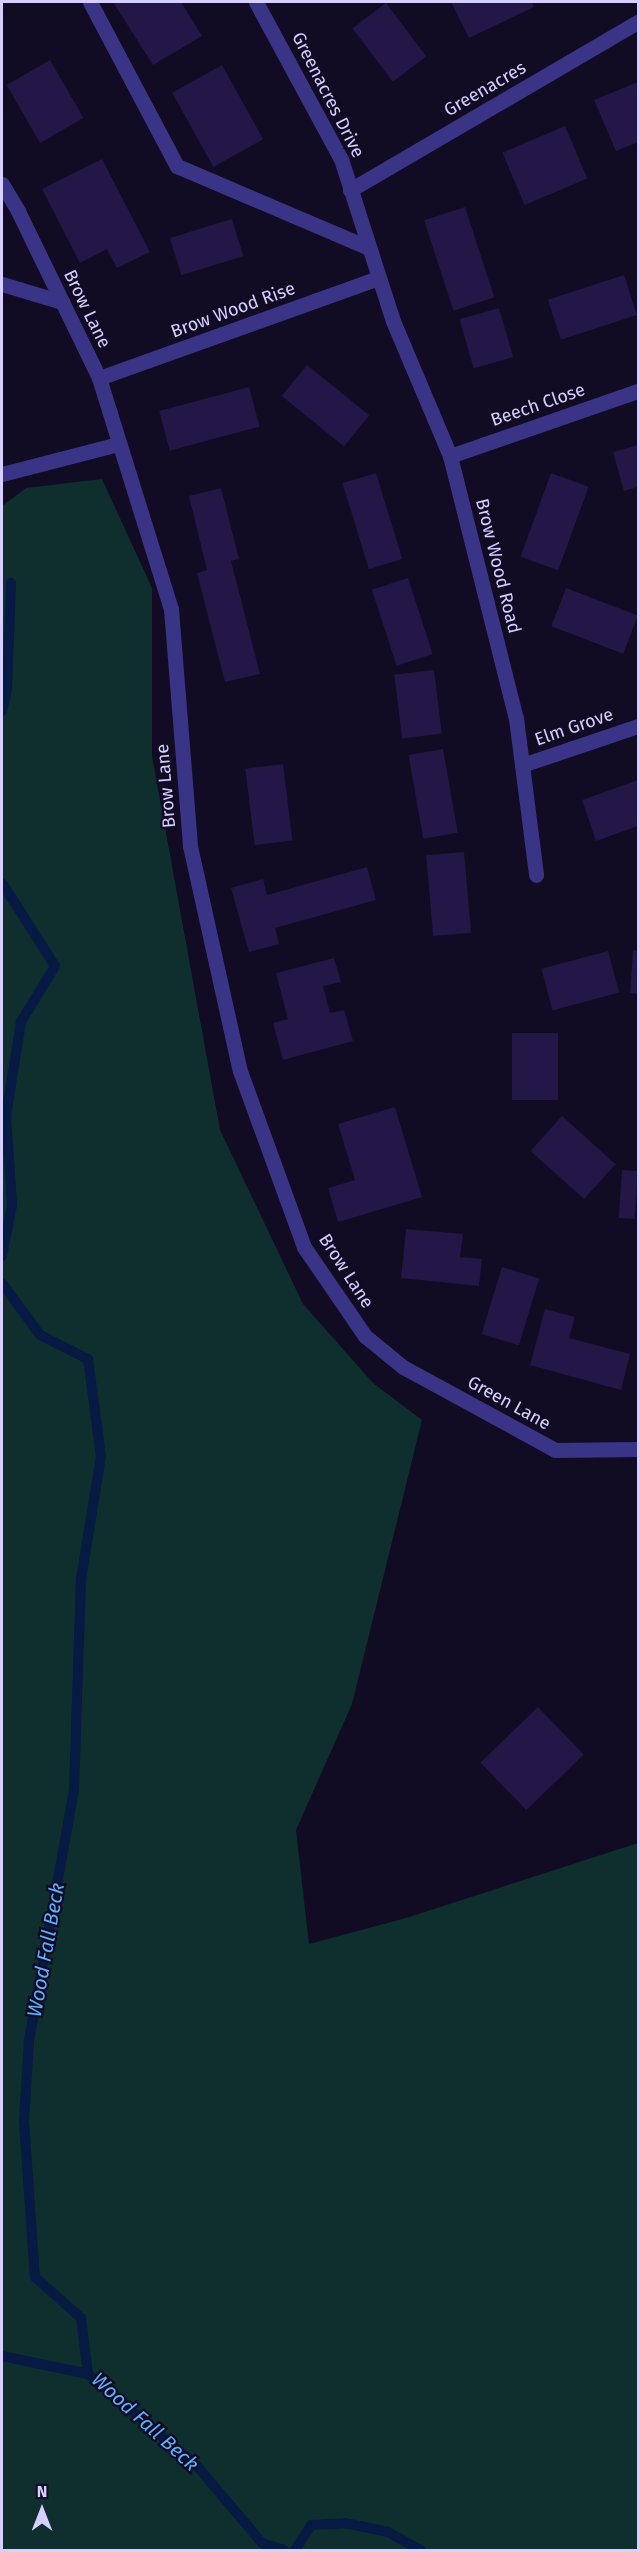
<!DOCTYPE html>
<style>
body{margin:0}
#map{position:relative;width:640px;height:2552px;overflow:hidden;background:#110c24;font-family:"Fira Sans",sans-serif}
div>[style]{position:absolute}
.green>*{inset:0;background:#0f2e2e}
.stream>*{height:10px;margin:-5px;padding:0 5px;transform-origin:5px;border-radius:5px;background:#061a43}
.building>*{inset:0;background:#221746;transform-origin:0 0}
.minor>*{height:15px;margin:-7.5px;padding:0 7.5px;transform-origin:7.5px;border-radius:7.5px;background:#3a3486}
span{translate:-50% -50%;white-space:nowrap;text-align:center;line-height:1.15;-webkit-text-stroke:4.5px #110c24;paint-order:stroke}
.street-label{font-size:18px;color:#d6cfff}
.water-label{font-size:20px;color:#5dafff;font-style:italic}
.frame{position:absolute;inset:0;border:3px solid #d6cfff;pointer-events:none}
.north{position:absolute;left:12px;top:2480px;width:60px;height:60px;-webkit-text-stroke:4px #110c24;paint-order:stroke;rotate:0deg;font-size:16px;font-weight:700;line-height:24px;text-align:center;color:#d6cfff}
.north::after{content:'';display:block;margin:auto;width:21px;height:27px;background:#d6cfff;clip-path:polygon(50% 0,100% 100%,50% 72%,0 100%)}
</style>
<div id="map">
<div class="green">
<div style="clip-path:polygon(102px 479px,152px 588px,152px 756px,220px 1130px,303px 1304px,373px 1383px,422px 1420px,352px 1704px,296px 1830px,309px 1944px,406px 1918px,638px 1843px,638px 2550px,2px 2550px,2px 506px,26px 488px)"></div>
</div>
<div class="stream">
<div style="left:2px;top:711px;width:23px;rotate:-77deg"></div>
<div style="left:7px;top:689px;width:106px;rotate:-87.8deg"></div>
<div style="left:2px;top:883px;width:98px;rotate:57.4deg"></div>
<div style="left:55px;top:966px;width:66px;rotate:121.3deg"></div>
<div style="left:21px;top:1022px;width:95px;rotate:99.1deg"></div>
<div style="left:6px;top:1116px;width:89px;rotate:86.1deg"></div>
<div style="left:12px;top:1205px;width:52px;rotate:101.1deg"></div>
<div style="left:2px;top:1283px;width:64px;rotate:53.8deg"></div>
<div style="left:40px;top:1335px;width:54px;rotate:26.6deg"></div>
<div style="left:88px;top:1359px;width:98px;rotate:82.4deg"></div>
<div style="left:101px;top:1456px;width:125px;rotate:99.2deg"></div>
<div style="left:81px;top:1579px;width:211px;rotate:91.9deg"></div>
<div style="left:74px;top:1790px;width:255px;rotate:100.2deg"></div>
<div style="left:29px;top:2041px;width:80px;rotate:93.6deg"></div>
<div style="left:24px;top:2121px;width:156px;rotate:86deg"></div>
<div style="left:35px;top:2277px;width:62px;rotate:41.7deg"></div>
<div style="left:81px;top:2318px;width:56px;rotate:82.9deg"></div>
<div style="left:88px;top:2374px;width:143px;rotate:40.2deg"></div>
<div style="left:197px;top:2466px;width:101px;rotate:49.8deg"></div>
<div style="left:262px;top:2543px;width:23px;rotate:18deg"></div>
<div style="left:2px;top:2356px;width:88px;rotate:11.8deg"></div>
<div style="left:295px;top:2550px;width:30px;rotate:-57deg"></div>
<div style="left:311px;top:2525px;width:34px;rotate:-3deg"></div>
<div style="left:345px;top:2523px;width:44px;rotate:11.8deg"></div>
<div style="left:388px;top:2532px;width:38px;rotate:29deg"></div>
</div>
<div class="building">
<div style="clip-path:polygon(113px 2px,181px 2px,202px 36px,153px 65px)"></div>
<div style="clip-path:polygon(451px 2px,532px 2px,534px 7px,469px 38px)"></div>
<div style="left:386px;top:3px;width:67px;height:42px;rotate:53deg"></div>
<div style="left:50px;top:60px;width:67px;height:50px;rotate:60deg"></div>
<div style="left:222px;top:65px;width:85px;height:57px;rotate:61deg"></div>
<div style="clip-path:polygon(638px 82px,638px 142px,616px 151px,594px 100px)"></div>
<div style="left:565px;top:126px;width:57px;height:68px;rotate:67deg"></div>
<div style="clip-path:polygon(102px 159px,150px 252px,117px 268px,107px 249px,80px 263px,42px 189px)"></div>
<div style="left:465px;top:207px;width:95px;height:43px;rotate:72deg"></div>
<div style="left:232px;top:219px;width:39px;height:65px;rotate:73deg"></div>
<div style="left:624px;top:275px;width:42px;height:80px;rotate:72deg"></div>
<div style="left:499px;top:308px;width:51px;height:41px;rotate:74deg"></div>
<div style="left:307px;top:365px;width:80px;height:40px;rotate:39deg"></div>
<div style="left:249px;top:387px;width:41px;height:93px;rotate:75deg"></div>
<div style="clip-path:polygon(638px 445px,638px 487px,624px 491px,613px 452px)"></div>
<div style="left:376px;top:473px;width:90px;height:35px;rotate:73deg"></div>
<div style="left:551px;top:473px;width:40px;height:89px;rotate:20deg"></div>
<div style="clip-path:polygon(221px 488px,239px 559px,231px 561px,260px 674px,225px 682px,197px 573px,207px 570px,189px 496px)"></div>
<div style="left:408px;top:578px;width:80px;height:38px;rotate:72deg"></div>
<div style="left:566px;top:588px;width:77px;height:41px;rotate:21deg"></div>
<div style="left:434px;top:670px;width:64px;height:40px;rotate:83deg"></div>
<div style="left:443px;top:749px;width:85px;height:35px;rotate:80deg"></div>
<div style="left:283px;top:764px;width:77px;height:38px;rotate:83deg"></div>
<div style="clip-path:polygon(638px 780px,638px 826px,596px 841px,582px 800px)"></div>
<div style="left:464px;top:852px;width:81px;height:38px;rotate:85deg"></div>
<div style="clip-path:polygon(367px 867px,376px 900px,275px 928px,279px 944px,249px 952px,231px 888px,263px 879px,267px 895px)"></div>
<div style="clip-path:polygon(633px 950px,638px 951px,638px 994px,630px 993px)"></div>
<div style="left:608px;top:951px;width:43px;height:69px;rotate:75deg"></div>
<div style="clip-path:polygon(334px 958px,341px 982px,323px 986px,330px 1013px,344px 1010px,353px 1041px,283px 1060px,273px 1023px,288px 1019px,276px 973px)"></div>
<div style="left:512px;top:1033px;width:46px;height:67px"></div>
<div style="clip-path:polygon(395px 1107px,422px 1197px,338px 1222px,328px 1188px,355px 1180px,338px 1124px)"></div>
<div style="left:562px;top:1116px;width:72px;height:47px;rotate:42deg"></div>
<div style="left:622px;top:1170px;width:16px;height:48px;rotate:4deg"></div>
<div style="clip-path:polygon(406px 1229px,463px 1234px,460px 1257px,482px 1259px,479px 1286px,401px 1278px)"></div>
<div style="left:502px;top:1267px;width:39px;height:70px;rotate:17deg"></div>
<div style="clip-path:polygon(545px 1309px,575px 1317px,569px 1338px,630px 1354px,621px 1390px,530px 1365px)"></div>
<div style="left:538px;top:1707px;width:66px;height:80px;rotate:46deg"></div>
</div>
<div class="minor">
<div style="left:90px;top:2px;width:186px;rotate:62.1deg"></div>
<div style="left:177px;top:166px;width:209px;rotate:23.1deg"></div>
<div style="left:256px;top:2px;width:179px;rotate:61.6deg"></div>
<div style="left:341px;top:159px;width:170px;rotate:72.2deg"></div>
<div style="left:393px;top:321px;width:147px;rotate:67.1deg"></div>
<div style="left:450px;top:456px;width:270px;rotate:75.9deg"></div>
<div style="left:516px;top:718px;width:158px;rotate:82.7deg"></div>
<div style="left:2px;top:184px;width:31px;rotate:59deg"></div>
<div style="left:18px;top:211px;width:186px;rotate:64.1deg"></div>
<div style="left:99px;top:378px;width:242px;rotate:72.7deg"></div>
<div style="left:171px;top:609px;width:238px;rotate:85.4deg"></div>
<div style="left:190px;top:846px;width:230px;rotate:77.5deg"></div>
<div style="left:240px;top:1071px;width:187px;rotate:70deg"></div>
<div style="left:304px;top:1247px;width:108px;rotate:55.6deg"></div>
<div style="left:365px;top:1336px;width:49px;rotate:39.2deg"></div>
<div style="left:403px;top:1367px;width:173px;rotate:28.6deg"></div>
<div style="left:555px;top:1450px;width:83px;rotate:-0.7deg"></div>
<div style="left:350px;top:190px;width:333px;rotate:-30.3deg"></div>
<div style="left:2px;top:284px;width:63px;rotate:16.7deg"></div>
<div style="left:99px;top:378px;width:297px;rotate:-19.7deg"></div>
<div style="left:450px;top:456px;width:199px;rotate:-19.1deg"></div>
<div style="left:2px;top:474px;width:120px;rotate:-14.5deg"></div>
<div style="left:522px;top:765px;width:122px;rotate:-18.6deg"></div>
</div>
<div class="street-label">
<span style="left:485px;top:89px;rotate:-30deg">Greenacres</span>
<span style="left:328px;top:95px;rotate:63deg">Greenacres Drive</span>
<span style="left:87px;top:309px;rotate:64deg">Brow Lane</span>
<span style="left:233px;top:310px;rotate:-20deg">Brow Wood Rise</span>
<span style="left:538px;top:405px;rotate:-19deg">Beech Close</span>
<span style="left:498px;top:566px;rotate:76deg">Brow Wood Road</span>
<span style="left:574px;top:727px;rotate:-19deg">Elm Grove</span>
<span style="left:166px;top:786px;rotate:-95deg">Brow Lane</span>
<span style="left:346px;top:1271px;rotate:57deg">Brow Lane</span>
<span style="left:509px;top:1403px;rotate:29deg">Green Lane</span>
</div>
<div class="water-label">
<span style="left:46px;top:1950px;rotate:-80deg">Wood Fall Beck</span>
<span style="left:145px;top:2422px;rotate:42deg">Wood Fall Beck</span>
</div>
<div class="frame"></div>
<div class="north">N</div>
</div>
